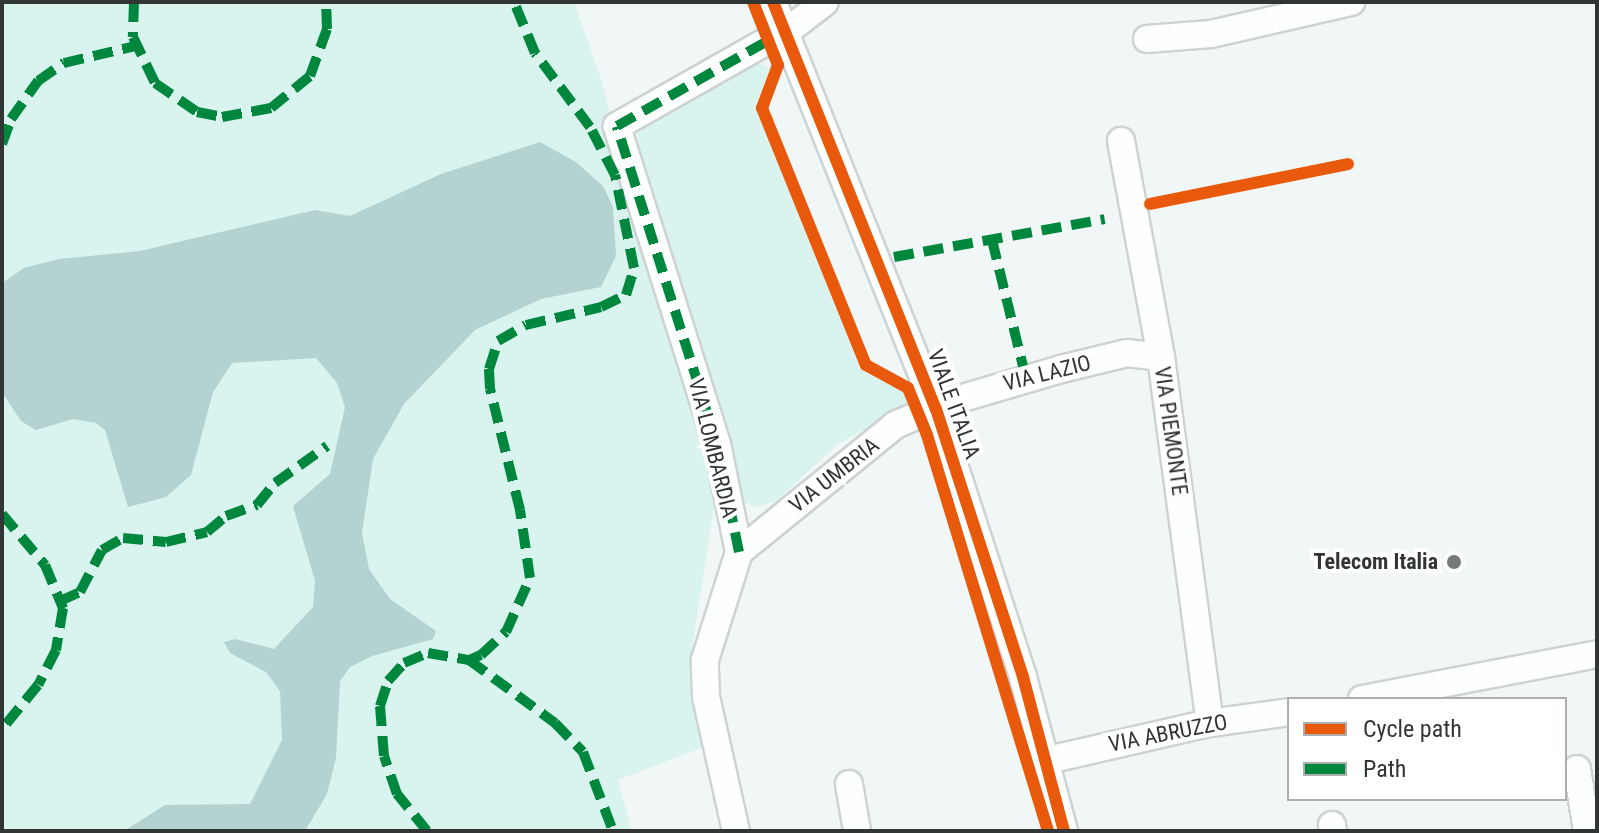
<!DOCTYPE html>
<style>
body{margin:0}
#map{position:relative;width:1599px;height:833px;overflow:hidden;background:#f0f7f6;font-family:"Roboto Condensed",sans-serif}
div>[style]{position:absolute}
.green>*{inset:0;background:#d9f3ef}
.water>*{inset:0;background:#b4d3d0}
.roads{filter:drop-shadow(2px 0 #cdd3d2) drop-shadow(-2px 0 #cdd3d2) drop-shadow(0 2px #cdd3d2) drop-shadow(0 -2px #cdd3d2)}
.minor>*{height:26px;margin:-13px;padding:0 13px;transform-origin:13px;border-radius:13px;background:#fdfefe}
.quiet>*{height:10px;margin-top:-5px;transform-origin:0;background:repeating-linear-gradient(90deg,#00873e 0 20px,transparent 0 30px)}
.cycleway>*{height:12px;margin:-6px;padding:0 6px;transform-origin:6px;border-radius:6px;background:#e8590c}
.dots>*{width:22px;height:22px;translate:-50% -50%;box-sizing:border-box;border:4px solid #fff;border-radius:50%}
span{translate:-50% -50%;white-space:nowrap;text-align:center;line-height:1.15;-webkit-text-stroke:8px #fff;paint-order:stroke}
.street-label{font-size:22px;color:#313635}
.poi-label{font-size:22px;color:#313635;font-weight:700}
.right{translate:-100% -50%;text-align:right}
.frame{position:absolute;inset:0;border:4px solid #313635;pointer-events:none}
.legend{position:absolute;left:1287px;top:697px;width:280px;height:104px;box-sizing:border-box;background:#fff;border:2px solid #adafae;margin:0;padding:10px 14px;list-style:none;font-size:24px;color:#313635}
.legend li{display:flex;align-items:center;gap:16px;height:40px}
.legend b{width:40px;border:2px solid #adafae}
</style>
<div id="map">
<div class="green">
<div style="clip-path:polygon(2px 2px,574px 2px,602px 82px,660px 316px,678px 338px,708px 441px,715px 502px,693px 641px,701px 748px,618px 780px,632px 831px,2px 831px)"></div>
<div style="clip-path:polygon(748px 61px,770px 67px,755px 107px,860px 369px,907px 394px,907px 406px,838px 444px,776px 501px,755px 507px,737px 500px,641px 172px,638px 133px,644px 116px)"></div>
</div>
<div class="water">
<div style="clip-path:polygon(540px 142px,576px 162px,603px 186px,613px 207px,616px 256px,601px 287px,541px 299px,475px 330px,404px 404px,373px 459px,362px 533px,369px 569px,390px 599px,436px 631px,433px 639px,372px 656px,350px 667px,340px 681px,336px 758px,327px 794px,305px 831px,124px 831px,165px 805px,250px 804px,282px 740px,280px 691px,266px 672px,230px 653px,224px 642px,235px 639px,274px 649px,313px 607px,315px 581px,293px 506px,330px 474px,345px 407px,337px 383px,316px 358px,232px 363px,213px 392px,191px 475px,166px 497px,128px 507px,105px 430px,96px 423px,73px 419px,36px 430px,21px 421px,2px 392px,2px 283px,24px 268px,59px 259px,140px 251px,315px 210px,350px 216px,441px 174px)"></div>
</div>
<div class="roads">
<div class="minor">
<div style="left:773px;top:2px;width:438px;rotate:68.2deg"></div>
<div style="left:936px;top:409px;width:282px;rotate:72deg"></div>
<div style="left:1023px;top:677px;width:159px;rotate:75.1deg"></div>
<div style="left:786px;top:32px;width:49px;rotate:-37.6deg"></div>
<div style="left:1147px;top:39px;width:64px;rotate:-4.5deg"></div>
<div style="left:1211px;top:34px;width:144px;rotate:-12.9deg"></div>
<div style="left:1121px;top:141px;width:220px;rotate:79.5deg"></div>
<div style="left:1161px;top:357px;width:369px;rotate:82.4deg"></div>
<div style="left:739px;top:552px;width:201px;rotate:-39.1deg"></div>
<div style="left:895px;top:425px;width:59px;rotate:-23.1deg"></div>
<div style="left:949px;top:402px;width:117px;rotate:-16.4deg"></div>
<div style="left:1061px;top:369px;width:68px;rotate:-13.6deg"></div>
<div style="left:1127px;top:353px;width:34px;rotate:7deg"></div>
<div style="left:1362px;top:699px;width:239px;rotate:-10.8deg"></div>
<div style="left:1048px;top:760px;width:166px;rotate:-12.9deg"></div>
<div style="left:1210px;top:723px;width:80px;rotate:-7.9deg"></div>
<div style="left:1577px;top:769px;width:63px;rotate:80.8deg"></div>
<div style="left:849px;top:784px;width:48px;rotate:80.3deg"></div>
<div style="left:1332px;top:825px;width:6px;rotate:81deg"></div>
<div style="left:736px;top:831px;width:137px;rotate:-102.6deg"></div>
<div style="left:706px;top:697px;width:37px;rotate:-92deg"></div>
<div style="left:705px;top:660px;width:113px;rotate:-72.5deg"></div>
<div style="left:739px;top:552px;width:110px;rotate:-101.5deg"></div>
<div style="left:717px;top:444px;width:333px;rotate:-107.5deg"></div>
<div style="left:617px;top:126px;width:175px;rotate:-29.5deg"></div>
</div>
</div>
<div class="quiet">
<div style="left:134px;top:2px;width:35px;rotate:92deg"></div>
<div style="left:133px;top:37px;width:51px;rotate:64.4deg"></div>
<div style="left:155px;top:83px;width:51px;rotate:34.6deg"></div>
<div style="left:197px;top:112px;width:25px;rotate:11deg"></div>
<div style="left:222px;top:117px;width:50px;rotate:-10.4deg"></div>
<div style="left:271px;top:108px;width:50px;rotate:-39.4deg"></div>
<div style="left:310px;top:76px;width:50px;rotate:-70.1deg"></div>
<div style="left:327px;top:29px;width:27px;rotate:-92deg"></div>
<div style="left:2px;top:144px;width:27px;rotate:-70deg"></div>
<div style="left:11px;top:119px;width:47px;rotate:-54.6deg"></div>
<div style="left:38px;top:81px;width:32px;rotate:-35deg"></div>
<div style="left:64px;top:63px;width:74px;rotate:-13.3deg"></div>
<div style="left:992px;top:240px;width:142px;rotate:76.2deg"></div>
<div style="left:894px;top:257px;width:214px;rotate:-10.2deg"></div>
<div style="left:2px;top:514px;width:67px;rotate:49.9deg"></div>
<div style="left:45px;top:565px;width:47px;rotate:67.3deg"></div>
<div style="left:63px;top:608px;width:43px;rotate:99.5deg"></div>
<div style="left:56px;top:650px;width:39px;rotate:117deg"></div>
<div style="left:38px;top:685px;width:57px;rotate:129.3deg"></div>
<div style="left:739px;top:552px;width:110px;rotate:-101.5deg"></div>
<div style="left:717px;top:444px;width:333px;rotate:-107.5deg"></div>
<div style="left:617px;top:126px;width:175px;rotate:-29.5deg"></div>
<div style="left:60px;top:601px;width:22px;rotate:-24deg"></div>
<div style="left:80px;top:592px;width:47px;rotate:-62.4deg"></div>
<div style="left:102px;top:550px;width:24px;rotate:-30deg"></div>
<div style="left:123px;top:538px;width:43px;rotate:5.3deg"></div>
<div style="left:166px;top:542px;width:42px;rotate:-13.7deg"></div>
<div style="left:207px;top:532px;width:25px;rotate:-40deg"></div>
<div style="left:226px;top:516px;width:33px;rotate:-20deg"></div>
<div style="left:257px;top:505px;width:28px;rotate:-51deg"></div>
<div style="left:275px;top:483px;width:64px;rotate:-35.4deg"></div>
<div style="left:469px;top:660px;width:107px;rotate:36.2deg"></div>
<div style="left:555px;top:723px;width:40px;rotate:46deg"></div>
<div style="left:583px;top:752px;width:85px;rotate:69.2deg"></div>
<div style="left:427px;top:831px;width:48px;rotate:-129deg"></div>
<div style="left:397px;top:794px;width:40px;rotate:-108.9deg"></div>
<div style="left:384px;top:756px;width:50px;rotate:-94.6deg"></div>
<div style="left:380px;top:706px;width:26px;rotate:-72deg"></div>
<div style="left:388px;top:681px;width:24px;rotate:-48deg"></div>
<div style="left:404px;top:663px;width:26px;rotate:-23deg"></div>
<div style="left:428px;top:653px;width:42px;rotate:9.7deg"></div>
<div style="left:469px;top:660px;width:13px;rotate:-23deg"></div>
<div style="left:481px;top:655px;width:34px;rotate:-43deg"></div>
<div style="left:506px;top:632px;width:59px;rotate:-66deg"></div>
<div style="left:530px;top:578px;width:69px;rotate:-98.4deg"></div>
<div style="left:520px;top:510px;width:125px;rotate:-103.9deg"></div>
<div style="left:490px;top:389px;width:20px;rotate:-93deg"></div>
<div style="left:489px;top:369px;width:29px;rotate:-72deg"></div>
<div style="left:498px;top:341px;width:32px;rotate:-30deg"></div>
<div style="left:526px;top:325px;width:77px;rotate:-13.5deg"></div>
<div style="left:601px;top:307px;width:28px;rotate:-26deg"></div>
<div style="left:626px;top:295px;width:28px;rotate:-73deg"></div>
<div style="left:634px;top:268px;width:95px;rotate:-101.5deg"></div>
<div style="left:615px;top:175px;width:54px;rotate:-117.5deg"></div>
<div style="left:590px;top:127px;width:92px;rotate:-126.6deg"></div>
<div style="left:535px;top:53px;width:55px;rotate:-112.4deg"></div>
</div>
<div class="cycleway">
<div style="left:753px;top:2px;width:68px;rotate:68.4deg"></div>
<div style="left:778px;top:65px;width:46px;rotate:110.4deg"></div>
<div style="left:762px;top:108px;width:277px;rotate:68deg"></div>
<div style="left:866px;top:365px;width:48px;rotate:28.7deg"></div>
<div style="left:908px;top:388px;width:51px;rotate:68deg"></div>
<div style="left:927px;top:435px;width:414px;rotate:73deg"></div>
<div style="left:773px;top:2px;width:438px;rotate:68.2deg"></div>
<div style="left:936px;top:409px;width:282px;rotate:72deg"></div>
<div style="left:1023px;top:677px;width:159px;rotate:75.1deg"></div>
<div style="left:1150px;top:204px;width:202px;rotate:-11.4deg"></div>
</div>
<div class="dots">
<div style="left:1454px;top:562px;background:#747a79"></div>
</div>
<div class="street-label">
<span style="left:1047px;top:373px;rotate:-14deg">VIA LAZIO</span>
<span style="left:954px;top:404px;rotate:70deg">VIALE ITALIA</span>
<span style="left:1171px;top:431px;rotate:82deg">VIA PIEMONTE</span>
<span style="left:713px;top:448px;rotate:76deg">VIA LOMBARDIA</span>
<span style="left:834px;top:475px;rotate:-38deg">VIA UMBRIA</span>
<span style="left:1168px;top:733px;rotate:-11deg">VIA ABRUZZO</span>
</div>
<div class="poi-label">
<span class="right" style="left:1438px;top:562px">Telecom Italia</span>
</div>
<div class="frame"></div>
<ul class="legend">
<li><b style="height:10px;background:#e8590c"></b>Cycle path</li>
<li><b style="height:10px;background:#00873e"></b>Path</li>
</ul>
</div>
